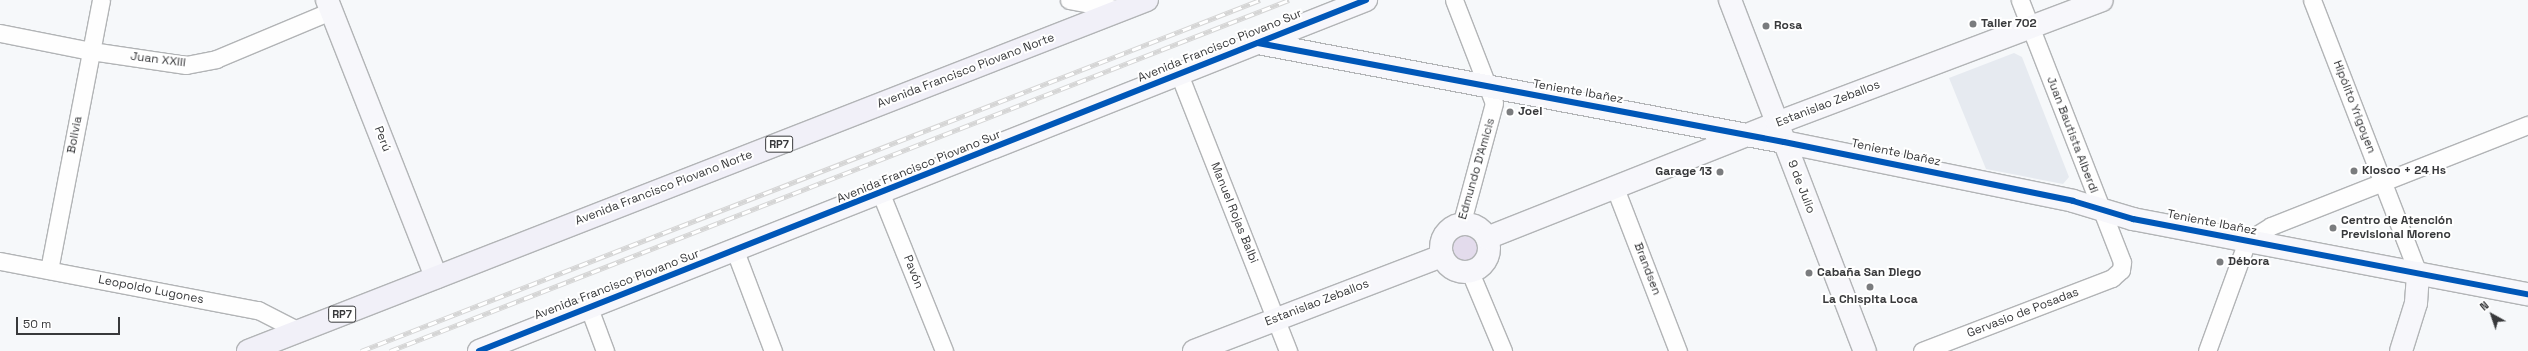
<!DOCTYPE html>
<meta charset="utf-8">
<style>
body{margin:0}
#map{position:relative;width:2528px;height:351px;overflow:hidden;background:#f6f8fa;font-family:"Space Grotesk",sans-serif}
div>[style]{position:absolute}
.built>*{inset:0;background:#e6eaf0}
.green>*{inset:0;background:#e3dbec}
.round{border-radius:50%}
.roads{filter:drop-shadow(1px 0 #b2b4b6) drop-shadow(-1px 0 #b2b4b6) drop-shadow(0 1px #b2b4b6) drop-shadow(0 -1px #b2b4b6)}
.street>*{height:17px;margin:-8.5px;padding:0 8.5px;transform-origin:8.5px;border-radius:8.5px;background:#fefefe}
.secondary>*{height:22px;margin:-11px;padding:0 11px;transform-origin:11px;border-radius:11px;background:#f7f7fb}
.secondary>.ring{margin:-11px;padding:0;box-sizing:content-box;background:none;border:22px solid #f7f7fb;border-radius:50%}
.primary>*{height:22px;margin:-11px;padding:0 11px;transform-origin:11px;border-radius:11px;background:#f1f0f8}
.rail>*{height:4.5px;margin-top:-2.25px;transform-origin:0;background:repeating-linear-gradient(90deg,#fff 0 9px,#d5d5d5 0 18px);box-sizing:border-box;border-block:1px solid #d5d5d5}
.cycleway>*{height:6px;margin:-3px;padding:0 3px;transform-origin:3px;border-radius:3px;background:#0057b8}
.dots>*{width:11px;height:11px;translate:-50% -50%;box-sizing:border-box;border:2px solid #fff;border-radius:50%}
span{translate:-50% -50%;white-space:nowrap;text-align:center;line-height:1.15;-webkit-text-stroke:4px #fff;paint-order:stroke}
.shield-label span{padding:1px 3px;background:#fff;border:1px solid;border-radius:3px;-webkit-text-stroke-width:0}
.shield-label{font-size:11px;color:#38393b;font-weight:700}
.poi-label{font-size:12px;color:#38393b;font-weight:700}
.left{translate:0 -50%;text-align:left}
.right{translate:-100% -50%;text-align:right}
.street-label{font-size:12px;color:#38393b}
.north{position:absolute;left:2472px;top:295px;width:40px;height:40px;-webkit-text-stroke:3px #fff;paint-order:stroke;rotate:320deg;font-size:11px;font-weight:700;line-height:16px;text-align:center;color:#38393b}
.north::after{content:'';display:block;margin:auto;width:14px;height:18px;background:#38393b;clip-path:polygon(50% 0,100% 100%,50% 72%,0 100%)}
.scale{position:absolute;left:16px;top:317px;width:104px;height:18px;box-sizing:border-box;border:2px solid #38393b;border-top:0;padding-left:5px;font-size:12px;line-height:14px;white-space:nowrap;color:#38393b;-webkit-text-stroke:3px #fff;paint-order:stroke}
</style>
<div id="map">
<div class="built">
<div style="clip-path:polygon(2014px 53px,2022px 57px,2069px 177px,2063px 184px,1986px 169px,1949px 78px)"></div>
</div>
<div class="green">
<div class="round" style="left:1448px;top:233px;width:30px;height:30px"></div>
</div>
<div class="roads">
<div class="street">
<div style="left:1069px;top:0;width:54px;rotate:10.7deg"></div>
<div style="left:1454px;top:0;width:110px;rotate:68.8deg"></div>
<div style="left:1494px;top:103px;width:126px;rotate:105.1deg"></div>
<div style="left:2312px;top:0;width:293px;rotate:68.8deg"></div>
<div style="left:0;top:33px;width:93px;rotate:11.2deg"></div>
<div style="left:91px;top:51px;width:96px;rotate:8.4deg"></div>
<div style="left:186px;top:65px;width:31px;rotate:-11deg"></div>
<div style="left:216px;top:59px;width:125px;rotate:-22.7deg"></div>
<div style="left:1179px;top:74px;width:298px;rotate:68.5deg"></div>
<div style="left:1615px;top:188px;width:175px;rotate:68.9deg"></div>
<div style="left:881px;top:194px;width:169px;rotate:68.1deg"></div>
<div style="left:735px;top:251px;width:107px;rotate:69.2deg"></div>
<div style="left:0;top:261px;width:263px;rotate:10.8deg"></div>
<div style="left:258px;top:310px;width:46px;rotate:27.1deg"></div>
<div style="left:49px;top:270px;width:275px;rotate:-79.1deg"></div>
<div style="left:1470px;top:272px;width:86px;rotate:67.3deg"></div>
<div style="left:589px;top:308px;width:46px;rotate:69.6deg"></div>
<div style="left:1922px;top:351px;width:204px;rotate:-21deg"></div>
<div style="left:2112px;top:278px;width:12px;rotate:-42deg"></div>
<div style="left:2121px;top:270px;width:8px;rotate:-83deg"></div>
<div style="left:2122px;top:262px;width:281px;rotate:-111.3deg"></div>
<div style="left:2207px;top:351px;width:117px;rotate:-70deg"></div>
<div style="left:2247px;top:241px;width:28px;rotate:-32deg"></div>
<div style="left:2271px;top:226px;width:276px;rotate:-21.5deg"></div>
</div>
<div class="secondary">
<div style="left:327px;top:0;width:298px;rotate:68.5deg"></div>
<div style="left:1730px;top:0;width:376px;rotate:69deg"></div>
<div style="left:1258px;top:43px;width:535px;rotate:10.66deg"></div>
<div style="left:1784px;top:142px;width:295px;rotate:11.5deg"></div>
<div style="left:2073px;top:201px;width:63px;rotate:16.7deg"></div>
<div style="left:2133px;top:219px;width:402px;rotate:10.8deg"></div>
<div class="ring" style="left:1441px;top:224px;width:26px;height:26px"></div>
<div style="left:1487px;top:238px;width:312px;rotate:-21.6deg"></div>
<div style="left:1777px;top:123px;width:347px;rotate:-20.7deg"></div>
<div style="left:479px;top:351px;width:954px;rotate:-21.59deg"></div>
<div style="left:1194px;top:351px;width:266px;rotate:-21deg"></div>
<div style="left:2401px;top:351px;width:50px;rotate:-72.6deg"></div>
<div style="left:2416px;top:303px;width:30px;rotate:-86deg"></div>
</div>
<div class="primary">
<div style="left:248px;top:351px;width:965px;rotate:-21.33deg"></div>
</div>
</div>
<div class="rail">
<div style="left:361px;top:351px;width:965px;rotate:-21.33deg"></div>
<div style="left:390px;top:351px;width:965px;rotate:-21.33deg"></div>
</div>
<div class="cycleway">
<div style="left:1258px;top:43px;width:535px;rotate:10.66deg"></div>
<div style="left:1784px;top:142px;width:295px;rotate:11.5deg"></div>
<div style="left:2073px;top:201px;width:63px;rotate:16.7deg"></div>
<div style="left:2133px;top:219px;width:402px;rotate:10.8deg"></div>
<div style="left:479px;top:351px;width:954px;rotate:-21.59deg"></div>
</div>
<div class="dots">
<div style="left:1973px;top:24px;background:#7a7c7e"></div>
<div style="left:1766px;top:26px;background:#7a7c7e"></div>
<div style="left:1510px;top:112px;background:#7a7c7e"></div>
<div style="left:2354px;top:171px;background:#7a7c7e"></div>
<div style="left:1720px;top:172px;background:#7a7c7e"></div>
<div style="left:2333px;top:228px;background:#7a7c7e"></div>
<div style="left:2220px;top:262px;background:#7a7c7e"></div>
<div style="left:1809px;top:273px;background:#7a7c7e"></div>
<div style="left:1870px;top:287px;background:#7a7c7e"></div>
</div>
<div class="shield-label">
<span style="left:779px;top:144px">RP7</span>
<span style="left:342px;top:314px">RP7</span>
</div>
<div class="poi-label">
<span class="left" style="left:1981px;top:24px">Taller 702</span>
<span class="left" style="left:1774px;top:26px">Rosa</span>
<span class="left" style="left:1518px;top:112px">Joel</span>
<span class="left" style="left:2362px;top:171px">Kiosco + 24 Hs</span>
<span class="right" style="left:1712px;top:172px">Garage 13</span>
<span class="left" style="left:2341px;top:228px">Centro de Atención<br>Previsional Moreno</span>
<span class="left" style="left:2228px;top:262px">Débora</span>
<span class="left" style="left:1817px;top:273px">Cabaña San Diego</span>
<span style="left:1870px;top:300px">La Chispita Loca</span>
</div>
<div class="street-label">
<span style="left:1220px;top:46px;rotate:-22deg">Avenida Francisco Piovano Sur</span>
<span style="left:158px;top:60px;rotate:7deg">Juan XXIII</span>
<span style="left:966px;top:71px;rotate:-21deg">Avenida Francisco Piovano Norte</span>
<span style="left:1578px;top:92px;rotate:10deg">Teniente Ibañez</span>
<span style="left:1828px;top:104px;rotate:-21deg">Estanislao Zeballos</span>
<span style="left:2354px;top:107px;rotate:69deg">Hipólito Yrigoyen</span>
<span style="left:75px;top:135px;rotate:-79deg">Bolivia</span>
<span style="left:2072px;top:135px;rotate:69deg">Juan Bautista Alberdi</span>
<span style="left:382px;top:139px;rotate:69deg">Perú</span>
<span style="left:1896px;top:153px;rotate:12deg">Teniente Ibañez</span>
<span style="left:919px;top:167px;rotate:-22deg">Avenida Francisco Piovano Sur</span>
<span style="left:1477px;top:169px;rotate:-74deg">Edmundo D'Amicis</span>
<span style="left:1801px;top:187px;rotate:69deg">9 de Julio</span>
<span style="left:664px;top:188px;rotate:-21deg">Avenida Francisco Piovano Norte</span>
<span style="left:1234px;top:213px;rotate:68deg">Manuel Rojas Balbi</span>
<span style="left:2212px;top:223px;rotate:11deg">Teniente Ibañez</span>
<span style="left:1647px;top:269px;rotate:69deg">Brandsen</span>
<span style="left:913px;top:272px;rotate:68deg">Pavón</span>
<span style="left:617px;top:285px;rotate:-21deg">Avenida Francisco Piovano Sur</span>
<span style="left:151px;top:290px;rotate:11deg">Leopoldo Lugones</span>
<span style="left:1317px;top:303px;rotate:-21deg">Estanislao Zeballos</span>
<span style="left:2023px;top:313px;rotate:-21deg">Gervasio de Posadas</span>
</div>
<div class="north">N</div>
<div class="scale">50 m</div>
</div>
